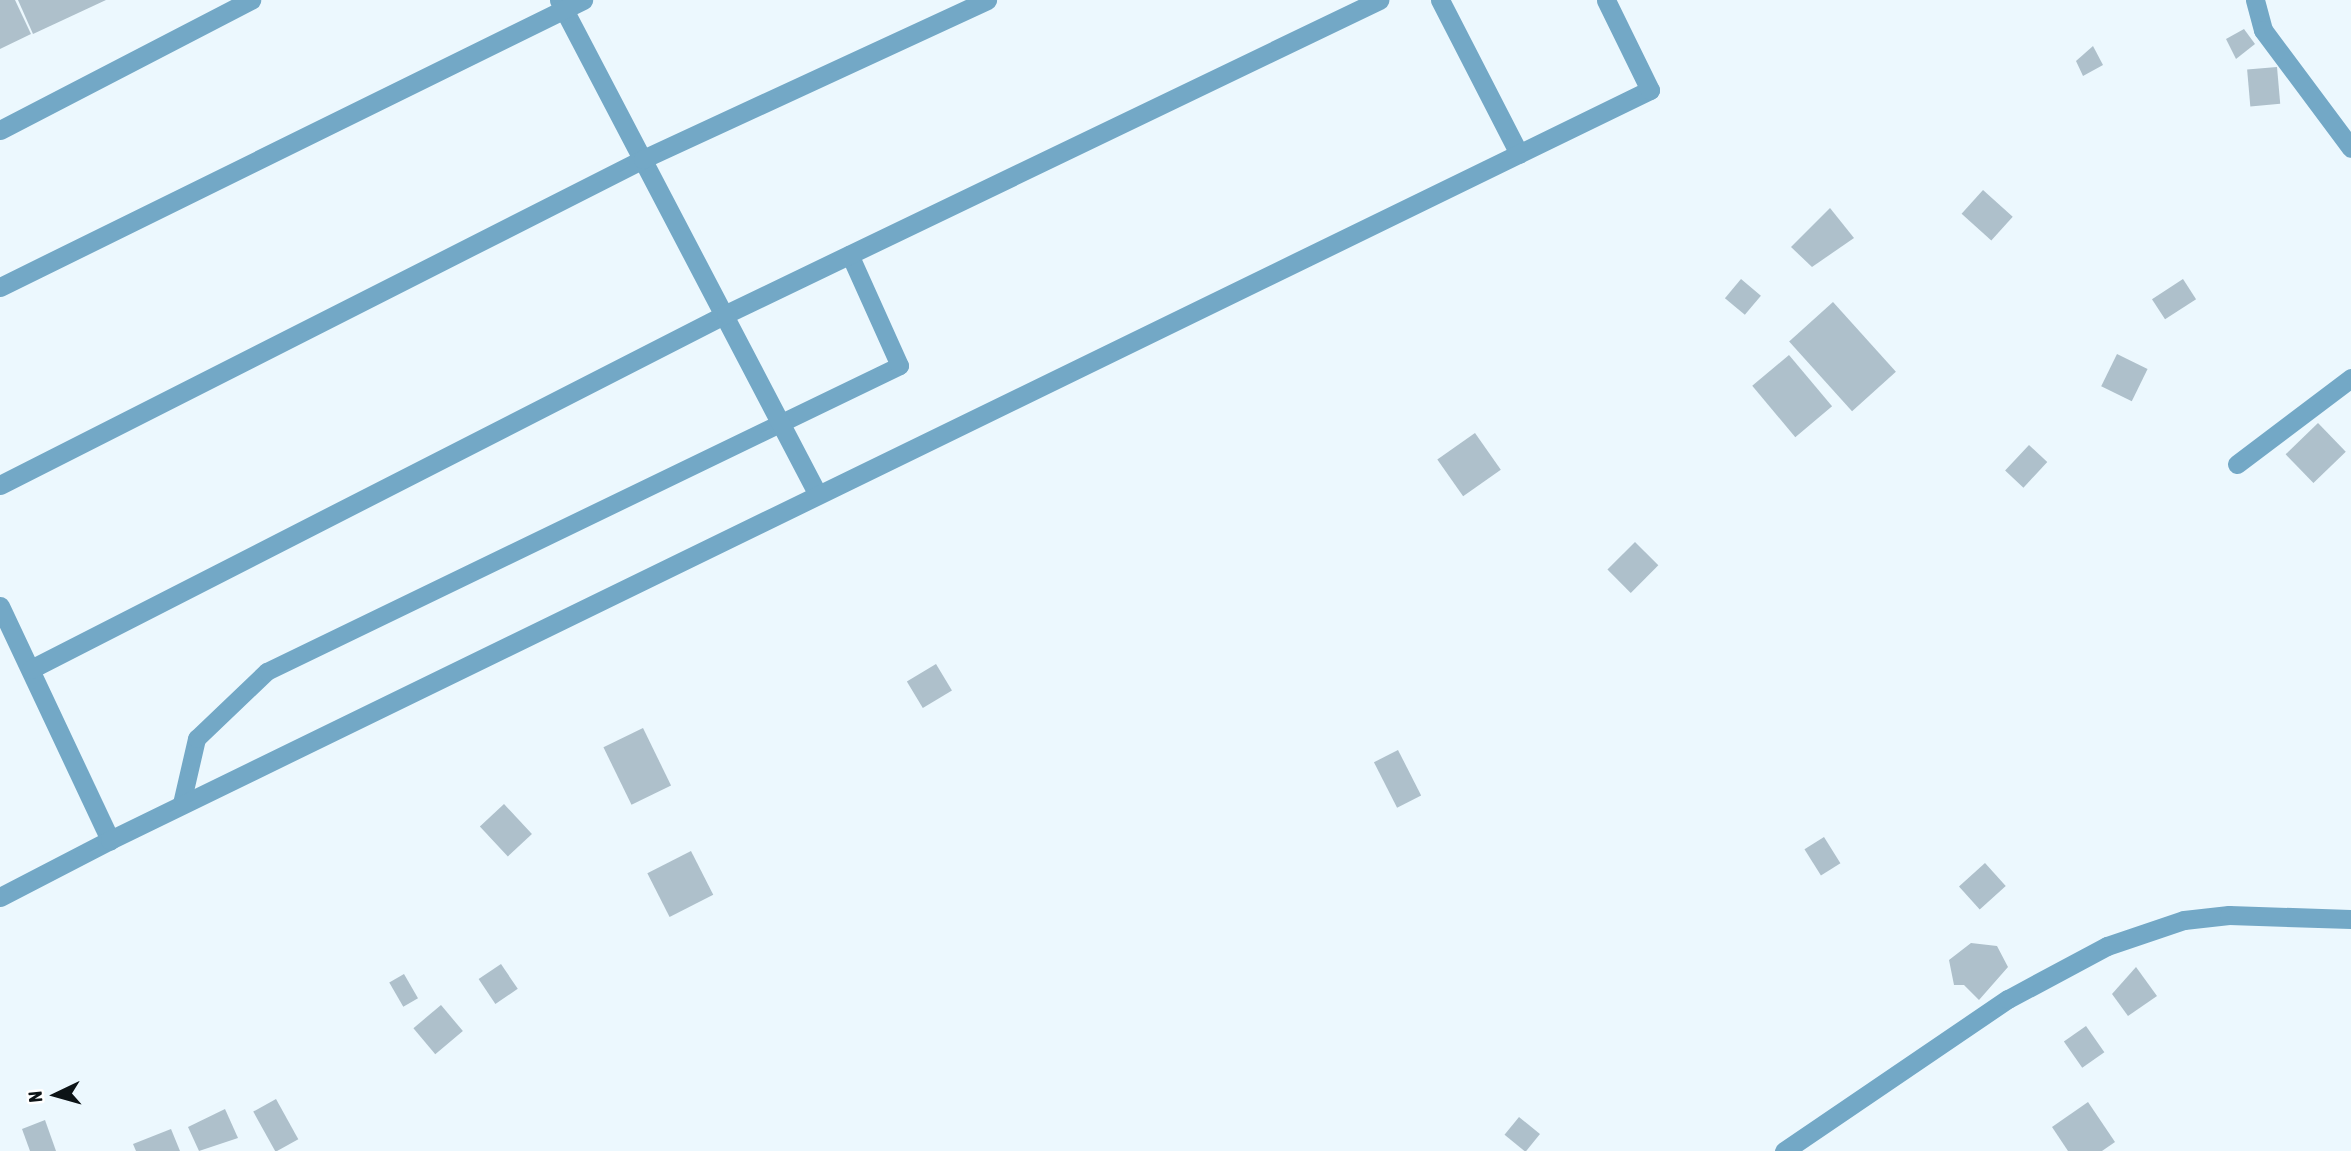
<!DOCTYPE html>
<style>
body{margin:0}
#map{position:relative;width:2351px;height:1151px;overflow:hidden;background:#ecf8fe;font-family:"Asap Condensed",sans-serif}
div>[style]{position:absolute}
.building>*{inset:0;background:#aec0cb;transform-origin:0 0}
.service>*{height:18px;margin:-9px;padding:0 9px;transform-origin:9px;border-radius:9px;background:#73a8c6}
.minor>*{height:19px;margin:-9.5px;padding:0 9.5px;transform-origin:9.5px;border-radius:9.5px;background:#73a8c6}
span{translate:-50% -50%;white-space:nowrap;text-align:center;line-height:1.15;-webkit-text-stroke:7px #fff;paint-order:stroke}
.north{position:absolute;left:21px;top:1060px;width:70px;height:70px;-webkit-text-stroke:5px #fff;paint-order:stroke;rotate:265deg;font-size:19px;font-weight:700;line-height:28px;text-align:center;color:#0c1316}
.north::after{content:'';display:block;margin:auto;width:24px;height:32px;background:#0c1316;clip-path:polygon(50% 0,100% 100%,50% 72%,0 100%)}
</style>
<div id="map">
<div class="building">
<div style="clip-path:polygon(0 0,15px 0,31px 34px,0 49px)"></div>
<div style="clip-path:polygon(18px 0,106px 0,33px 34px)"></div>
<div style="clip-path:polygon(2244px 29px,2255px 44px,2236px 59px,2226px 39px)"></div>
<div style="clip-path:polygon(2093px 46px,2103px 65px,2083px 76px,2076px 61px)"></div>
<div style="left:2277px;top:67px;width:37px;height:30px;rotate:85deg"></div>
<div style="left:1983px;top:190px;width:40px;height:32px;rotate:42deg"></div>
<div style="clip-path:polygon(1830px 208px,1854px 238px,1812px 267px,1791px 247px)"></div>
<div style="left:1741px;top:279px;width:26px;height:25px;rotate:40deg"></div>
<div style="left:2183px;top:279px;width:24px;height:37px;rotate:57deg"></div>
<div style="left:1833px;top:302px;width:94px;height:59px;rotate:48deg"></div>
<div style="left:2117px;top:354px;width:34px;height:36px;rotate:26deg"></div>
<div style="left:1789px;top:355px;width:67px;height:48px;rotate:50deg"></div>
<div style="left:2318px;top:423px;width:40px;height:45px;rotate:46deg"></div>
<div style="left:1475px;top:433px;width:45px;height:46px;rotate:55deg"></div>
<div style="left:2029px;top:445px;width:25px;height:35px;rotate:43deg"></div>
<div style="left:1635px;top:542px;width:33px;height:39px;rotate:45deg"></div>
<div style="left:936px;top:664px;width:31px;height:34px;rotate:59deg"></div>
<div style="left:643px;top:728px;width:64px;height:44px;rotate:64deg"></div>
<div style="left:1398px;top:750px;width:51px;height:27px;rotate:63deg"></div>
<div style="left:504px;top:804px;width:41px;height:33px;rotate:47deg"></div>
<div style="left:1824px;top:837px;width:31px;height:23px;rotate:58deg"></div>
<div style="left:691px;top:851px;width:49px;height:49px;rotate:63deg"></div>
<div style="left:1985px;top:863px;width:31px;height:35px;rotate:48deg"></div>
<div style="clip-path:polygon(1971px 943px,1997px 946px,2008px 967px,1979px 1000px,1964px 985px,1954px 985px,1949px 960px)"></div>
<div style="left:501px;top:964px;width:30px;height:27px;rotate:56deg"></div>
<div style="clip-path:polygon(2136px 967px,2157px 996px,2128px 1016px,2112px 994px)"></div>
<div style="left:404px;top:974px;width:28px;height:17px;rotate:60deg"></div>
<div style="left:441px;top:1005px;width:34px;height:36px;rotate:50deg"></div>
<div style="left:2086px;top:1026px;width:32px;height:27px;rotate:55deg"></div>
<div style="left:276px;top:1099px;width:46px;height:26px;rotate:61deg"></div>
<div style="clip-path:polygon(2088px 1102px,2115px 1142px,2102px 1151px,2068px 1151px,2052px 1127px)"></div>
<div style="clip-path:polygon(225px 1109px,238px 1138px,199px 1151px,188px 1127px)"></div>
<div style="left:1519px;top:1117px;width:27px;height:23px;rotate:39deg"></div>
<div style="clip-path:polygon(45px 1120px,56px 1151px,30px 1151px,22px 1129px)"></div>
<div style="clip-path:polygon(171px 1129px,180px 1151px,136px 1151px,133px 1144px)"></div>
</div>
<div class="service">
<div style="left:182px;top:804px;width:67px;rotate:-77deg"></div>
<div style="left:197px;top:739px;width:97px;rotate:-43.7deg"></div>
<div style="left:267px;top:672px;width:703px;rotate:-25.8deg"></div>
<div style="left:900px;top:366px;width:122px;rotate:-114.2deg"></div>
</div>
<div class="minor">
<div style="left:559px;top:0;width:556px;rotate:62.38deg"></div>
<div style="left:1440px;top:0;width:173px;rotate:62.8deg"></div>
<div style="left:2255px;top:0;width:31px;rotate:75deg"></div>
<div style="left:2263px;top:30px;width:147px;rotate:53.3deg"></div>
<div style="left:0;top:130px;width:283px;rotate:-27.4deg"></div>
<div style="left:0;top:287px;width:650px;rotate:-26.21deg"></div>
<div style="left:2237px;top:464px;width:143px;rotate:-37deg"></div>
<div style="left:0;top:485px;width:721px;rotate:-26.88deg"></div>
<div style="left:643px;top:159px;width:379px;rotate:-24.8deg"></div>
<div style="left:0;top:606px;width:259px;rotate:64.8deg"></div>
<div style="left:110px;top:840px;width:124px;rotate:152.6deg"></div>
<div style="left:31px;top:669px;width:780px;rotate:-27.06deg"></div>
<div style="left:726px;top:314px;width:725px;rotate:-25.68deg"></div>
<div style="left:110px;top:840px;width:1713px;rotate:-25.97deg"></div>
<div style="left:1650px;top:90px;width:100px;rotate:-116.1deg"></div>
<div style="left:1784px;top:1151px;width:271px;rotate:-34.2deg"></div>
<div style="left:2008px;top:999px;width:112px;rotate:-28.2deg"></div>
<div style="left:2107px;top:946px;width:81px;rotate:-18.7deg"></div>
<div style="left:2184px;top:920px;width:45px;rotate:-6.3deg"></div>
<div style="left:2229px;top:915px;width:122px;rotate:1.9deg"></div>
</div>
<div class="north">N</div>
</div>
